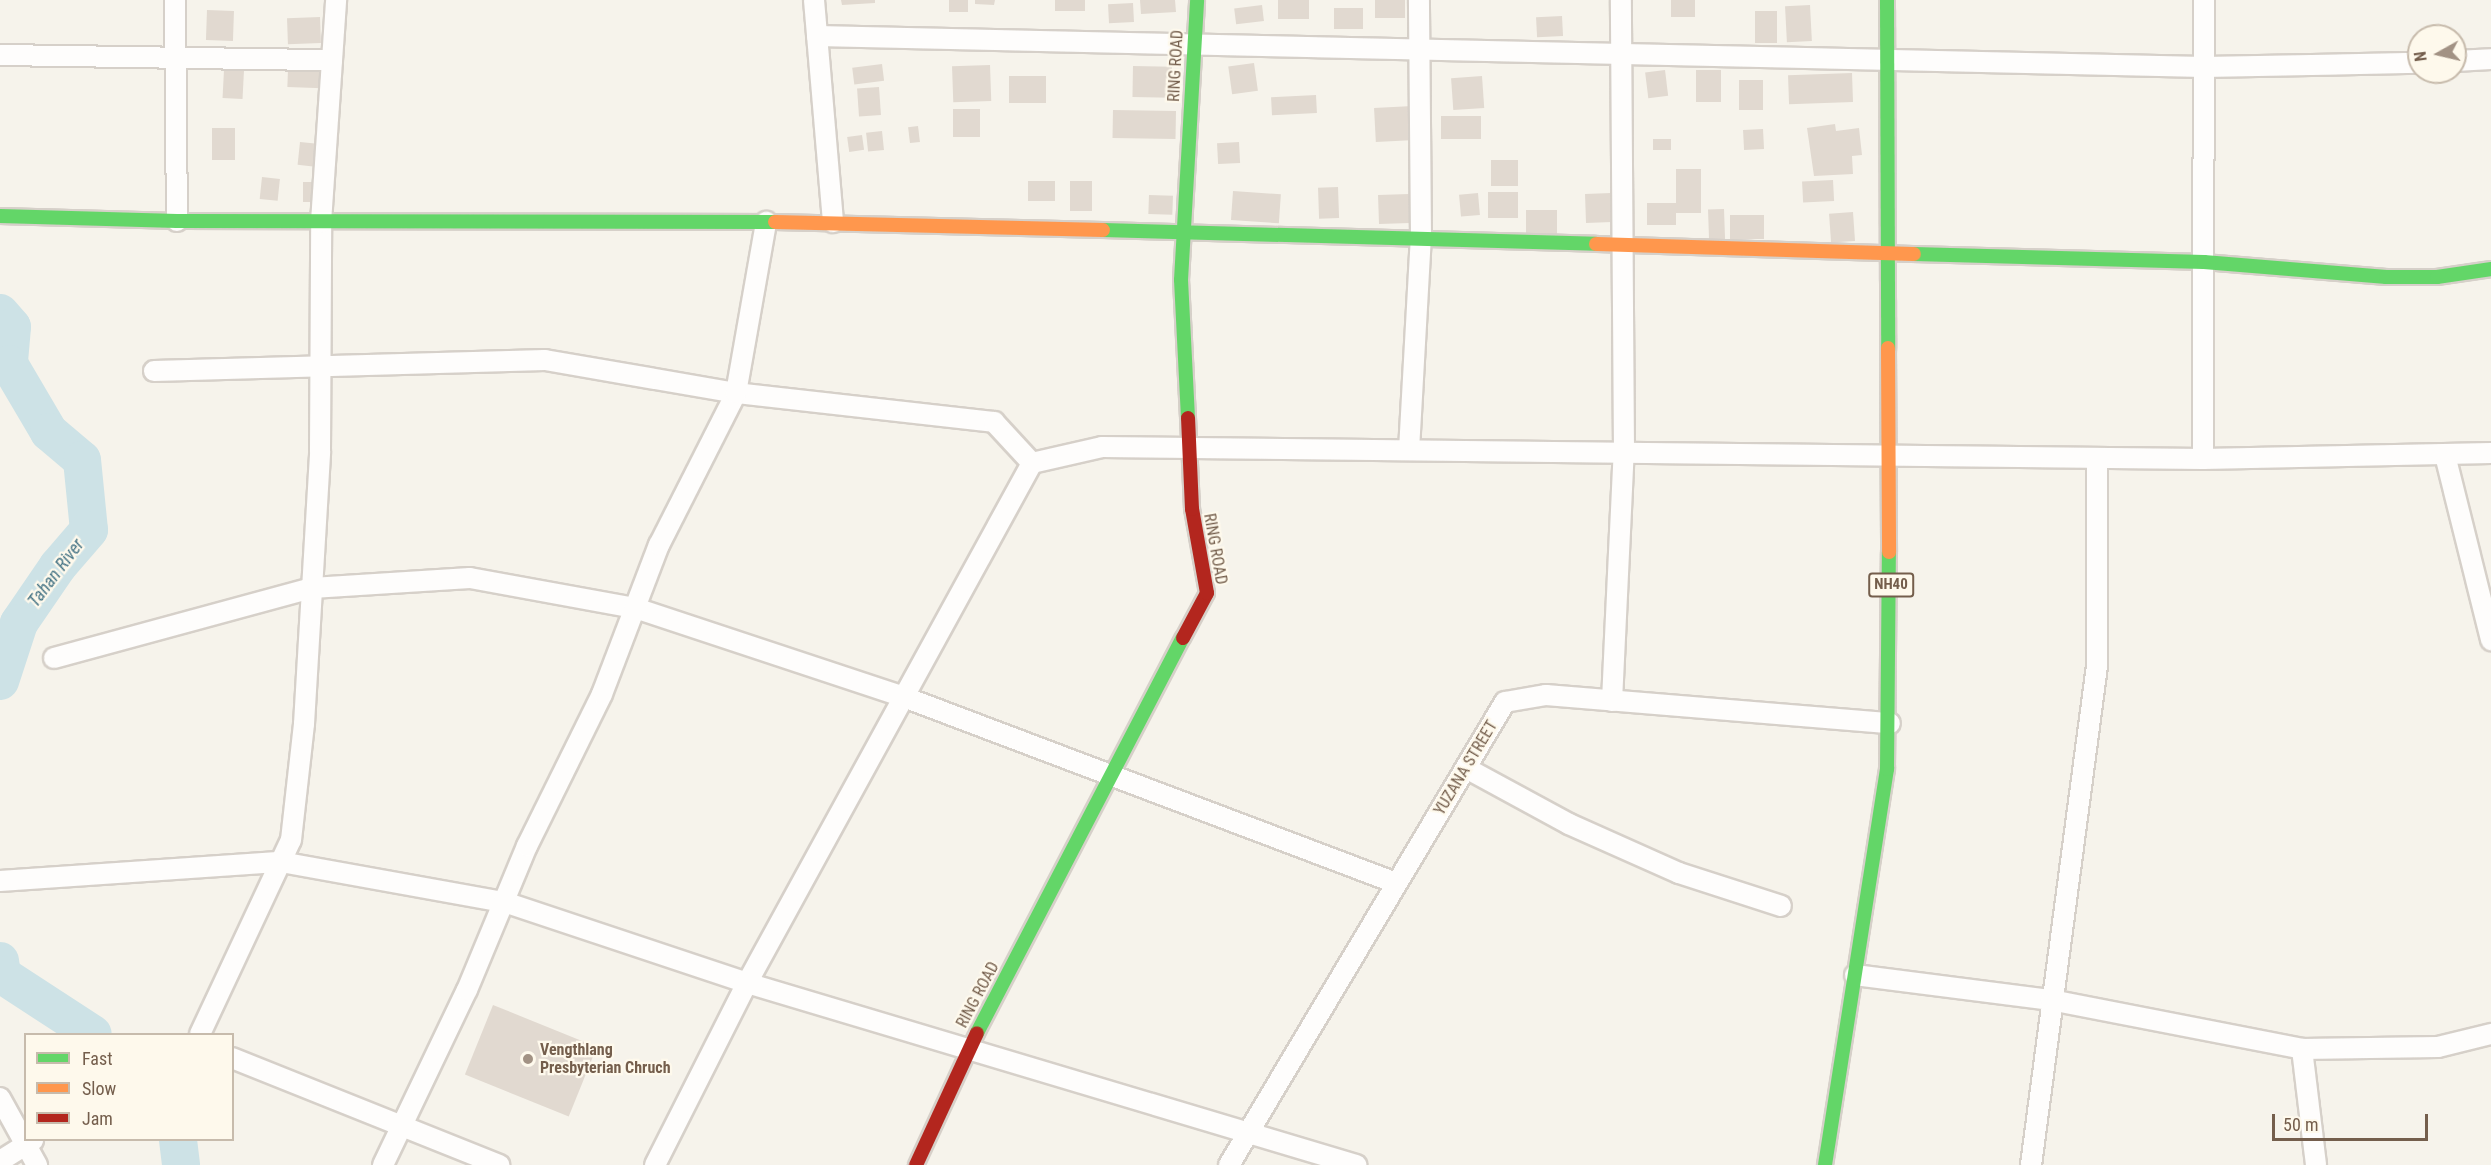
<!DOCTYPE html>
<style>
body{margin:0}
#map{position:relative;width:2491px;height:1165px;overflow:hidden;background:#f6f3eb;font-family:"Roboto Condensed",sans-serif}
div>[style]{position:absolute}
.river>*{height:38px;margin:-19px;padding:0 19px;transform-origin:19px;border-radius:19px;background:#cde2e6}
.building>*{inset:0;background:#e1d9d0;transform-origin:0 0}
.roads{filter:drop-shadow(2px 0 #d6d0c9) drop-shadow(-2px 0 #d6d0c9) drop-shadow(0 2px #d6d0c9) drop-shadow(0 -2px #d6d0c9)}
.street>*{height:20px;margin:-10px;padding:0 10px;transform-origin:10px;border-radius:10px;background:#fefdfc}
.fast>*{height:14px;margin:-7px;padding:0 7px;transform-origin:7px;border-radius:7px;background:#63d668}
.slow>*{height:14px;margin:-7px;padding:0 7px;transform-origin:7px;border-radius:7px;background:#ff974d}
.jam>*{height:14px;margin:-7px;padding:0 7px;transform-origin:7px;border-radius:7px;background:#b3261e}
.dots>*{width:16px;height:16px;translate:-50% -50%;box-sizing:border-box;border:3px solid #fef9ec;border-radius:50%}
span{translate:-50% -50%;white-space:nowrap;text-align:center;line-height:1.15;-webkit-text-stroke:4.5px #fef9ec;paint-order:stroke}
.shield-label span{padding:2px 4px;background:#fef9ec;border:2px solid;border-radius:4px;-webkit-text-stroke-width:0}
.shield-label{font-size:15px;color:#745e4c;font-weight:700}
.street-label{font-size:16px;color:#745e4c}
.poi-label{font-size:16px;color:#745e4c;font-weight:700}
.left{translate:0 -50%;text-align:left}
.water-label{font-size:18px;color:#477586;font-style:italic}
.legend{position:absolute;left:24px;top:1033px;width:210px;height:108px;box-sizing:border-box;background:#fef9ec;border:2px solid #c7bbac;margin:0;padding:8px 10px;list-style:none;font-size:18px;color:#745e4c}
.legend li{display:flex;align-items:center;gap:12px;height:30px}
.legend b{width:30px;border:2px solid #c7bbac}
.north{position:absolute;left:2407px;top:24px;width:60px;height:60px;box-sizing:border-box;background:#fef9ec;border:2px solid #c7bbac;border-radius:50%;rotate:262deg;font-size:16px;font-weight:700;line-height:24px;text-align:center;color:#745e4c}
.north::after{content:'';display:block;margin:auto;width:21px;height:27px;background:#a29284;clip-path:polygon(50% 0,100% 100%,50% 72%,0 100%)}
.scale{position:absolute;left:2272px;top:1114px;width:156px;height:27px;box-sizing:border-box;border:3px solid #745e4c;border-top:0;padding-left:8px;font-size:18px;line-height:21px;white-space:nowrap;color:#745e4c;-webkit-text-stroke:4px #fef9ec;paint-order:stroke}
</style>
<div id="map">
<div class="river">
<div style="left:0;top:313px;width:18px;rotate:49deg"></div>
<div style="left:12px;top:327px;width:37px;rotate:95deg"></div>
<div style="left:9px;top:364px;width:79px;rotate:59.5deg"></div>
<div style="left:49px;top:432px;width:43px;rotate:40.3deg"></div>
<div style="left:82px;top:460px;width:70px;rotate:84.3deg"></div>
<div style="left:89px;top:530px;width:48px;rotate:130.7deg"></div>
<div style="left:58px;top:566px;width:69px;rotate:124.4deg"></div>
<div style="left:19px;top:623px;width:61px;rotate:108.1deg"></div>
<div style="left:0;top:961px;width:14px;rotate:82deg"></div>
<div style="left:2px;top:975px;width:108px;rotate:33deg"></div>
<div style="left:178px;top:1140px;width:25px;rotate:83deg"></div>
</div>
<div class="building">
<div style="clip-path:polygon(841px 0,875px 0,875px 3px,842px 5px)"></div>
<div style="left:949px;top:0;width:19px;height:12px"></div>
<div style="clip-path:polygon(975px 0,995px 0,994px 5px,975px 4px)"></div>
<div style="left:1055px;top:0;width:30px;height:11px"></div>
<div style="clip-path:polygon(1140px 0,1175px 0,1176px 12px,1141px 14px)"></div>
<div style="left:1278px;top:0;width:31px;height:19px"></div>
<div style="left:1375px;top:0;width:30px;height:18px"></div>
<div style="left:1671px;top:0;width:24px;height:17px"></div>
<div style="left:1133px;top:3px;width:19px;height:25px;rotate:87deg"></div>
<div style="left:1262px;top:5px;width:16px;height:28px;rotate:83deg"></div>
<div style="left:1810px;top:5px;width:36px;height:25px;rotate:87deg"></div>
<div style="left:1363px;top:8px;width:21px;height:29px;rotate:90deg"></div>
<div style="left:207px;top:10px;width:27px;height:30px;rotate:2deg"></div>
<div style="left:1755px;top:11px;width:22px;height:32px"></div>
<div style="left:1562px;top:16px;width:20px;height:26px;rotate:87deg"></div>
<div style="left:320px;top:17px;width:26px;height:33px;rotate:88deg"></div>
<div style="left:1254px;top:63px;width:28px;height:26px;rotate:82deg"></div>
<div style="left:882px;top:64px;width:17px;height:30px;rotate:83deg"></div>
<div style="left:990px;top:65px;width:36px;height:38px;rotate:88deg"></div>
<div style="left:1133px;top:66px;width:39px;height:31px;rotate:1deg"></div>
<div style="left:288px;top:69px;width:35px;height:18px;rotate:2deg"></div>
<div style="left:224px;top:70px;width:20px;height:28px;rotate:3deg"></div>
<div style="left:1665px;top:70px;width:26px;height:20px;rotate:83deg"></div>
<div style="left:1696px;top:70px;width:25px;height:32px"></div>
<div style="left:1852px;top:73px;width:29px;height:64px;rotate:88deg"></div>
<div style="left:1009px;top:76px;width:37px;height:27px"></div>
<div style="left:1482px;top:76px;width:32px;height:31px;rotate:86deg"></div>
<div style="left:1739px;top:80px;width:24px;height:30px"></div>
<div style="left:879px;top:87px;width:28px;height:22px;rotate:86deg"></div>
<div style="left:1316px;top:95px;width:18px;height:45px;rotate:87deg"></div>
<div style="left:1413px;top:106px;width:34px;height:39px;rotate:87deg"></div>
<div style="left:953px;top:109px;width:27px;height:28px"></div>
<div style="left:1113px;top:110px;width:63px;height:28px;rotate:1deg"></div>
<div style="left:1441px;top:116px;width:40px;height:23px"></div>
<div style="clip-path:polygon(1835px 124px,1836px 131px,1859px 128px,1862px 155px,1852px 156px,1853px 174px,1814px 176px,1807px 128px)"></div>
<div style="left:918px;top:126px;width:16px;height:10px;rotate:83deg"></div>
<div style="left:235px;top:128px;width:32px;height:23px;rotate:90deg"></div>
<div style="left:1763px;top:129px;width:20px;height:20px;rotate:87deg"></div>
<div style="left:882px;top:131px;width:19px;height:16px;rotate:84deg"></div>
<div style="left:862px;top:135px;width:15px;height:15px;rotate:82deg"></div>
<div style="left:1653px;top:139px;width:18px;height:11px"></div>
<div style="left:300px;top:142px;width:20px;height:23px;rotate:6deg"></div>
<div style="left:1239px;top:142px;width:21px;height:22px;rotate:87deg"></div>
<div style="left:1491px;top:160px;width:27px;height:26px"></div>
<div style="left:1676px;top:169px;width:25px;height:44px"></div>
<div style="left:262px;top:177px;width:18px;height:22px;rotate:6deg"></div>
<div style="left:1833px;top:180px;width:21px;height:31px;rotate:87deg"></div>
<div style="left:1028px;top:181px;width:27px;height:20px"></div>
<div style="left:1070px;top:181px;width:22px;height:30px"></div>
<div style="left:303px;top:182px;width:17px;height:20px"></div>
<div style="left:1338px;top:187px;width:31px;height:20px;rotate:88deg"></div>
<div style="left:1233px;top:191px;width:48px;height:29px;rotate:4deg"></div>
<div style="left:1488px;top:192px;width:30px;height:26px"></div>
<div style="left:1478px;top:193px;width:22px;height:19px;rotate:85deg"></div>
<div style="left:1611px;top:193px;width:29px;height:26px;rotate:88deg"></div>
<div style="left:1409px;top:194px;width:29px;height:31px;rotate:88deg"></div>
<div style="left:1149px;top:195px;width:24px;height:19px;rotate:2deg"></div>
<div style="left:1647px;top:203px;width:29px;height:22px"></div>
<div style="left:1724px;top:209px;width:30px;height:16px;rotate:88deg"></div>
<div style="left:1557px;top:210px;width:24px;height:31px;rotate:90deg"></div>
<div style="left:1853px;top:212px;width:29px;height:24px;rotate:86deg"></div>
<div style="left:1764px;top:215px;width:24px;height:34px;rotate:90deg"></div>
<div style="left:493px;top:1005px;width:112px;height:75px;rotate:22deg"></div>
</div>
<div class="roads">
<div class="street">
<div style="left:175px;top:0;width:221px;rotate:89.5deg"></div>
<div style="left:814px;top:0;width:223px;rotate:85.1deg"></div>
<div style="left:817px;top:36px;width:1387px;rotate:1.28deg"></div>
<div style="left:2204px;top:67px;width:215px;rotate:-1.1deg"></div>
<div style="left:0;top:55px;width:332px;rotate:0.9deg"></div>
<div style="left:2455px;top:61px;width:36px;rotate:-3deg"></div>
<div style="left:154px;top:371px;width:391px;rotate:-1.6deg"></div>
<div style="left:545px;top:360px;width:194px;rotate:9.8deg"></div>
<div style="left:736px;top:393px;width:260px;rotate:6.4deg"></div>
<div style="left:994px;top:422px;width:56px;rotate:47.2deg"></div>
<div style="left:1409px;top:450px;width:213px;rotate:-86.8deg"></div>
<div style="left:1421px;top:237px;width:237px;rotate:-90.5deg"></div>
<div style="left:2445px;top:455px;width:191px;rotate:76deg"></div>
<div style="left:2203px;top:459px;width:459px;rotate:-89.9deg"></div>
<div style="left:54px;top:658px;width:267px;rotate:-15.2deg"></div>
<div style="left:312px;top:588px;width:158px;rotate:-3.6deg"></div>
<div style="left:470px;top:578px;width:168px;rotate:10.3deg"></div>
<div style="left:635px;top:608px;width:283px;rotate:18.3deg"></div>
<div style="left:904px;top:697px;width:526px;rotate:20.71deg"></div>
<div style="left:1612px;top:701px;width:250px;rotate:-87.3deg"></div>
<div style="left:1624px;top:451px;width:451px;rotate:-90.4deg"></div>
<div style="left:1466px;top:768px;width:117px;rotate:28.5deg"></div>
<div style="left:1569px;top:824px;width:120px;rotate:24deg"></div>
<div style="left:1679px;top:873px;width:107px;rotate:17.9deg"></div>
<div style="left:0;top:881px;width:282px;rotate:-3.9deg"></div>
<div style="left:281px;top:862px;width:227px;rotate:10.2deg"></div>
<div style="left:504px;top:902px;width:256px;rotate:18.4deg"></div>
<div style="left:747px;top:983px;width:636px;rotate:16.64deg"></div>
<div style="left:1855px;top:975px;width:198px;rotate:7.3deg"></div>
<div style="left:2051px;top:1000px;width:256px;rotate:11deg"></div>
<div style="left:2302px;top:1049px;width:117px;rotate:83.1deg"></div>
<div style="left:200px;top:1034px;width:214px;rotate:-64.9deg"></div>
<div style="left:291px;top:840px;width:117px;rotate:-83.6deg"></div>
<div style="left:304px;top:724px;width:273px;rotate:-86.6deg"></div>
<div style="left:320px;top:451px;width:229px;rotate:-89.7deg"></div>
<div style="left:321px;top:222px;width:223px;rotate:-86.1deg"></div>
<div style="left:2302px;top:1049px;width:136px;rotate:-0.8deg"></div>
<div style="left:2438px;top:1047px;width:55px;rotate:-13.8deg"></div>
<div style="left:232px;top:1058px;width:288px;rotate:21.8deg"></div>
<div style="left:0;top:1098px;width:77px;rotate:61.1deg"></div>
<div style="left:0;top:1161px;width:39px;rotate:-32deg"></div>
<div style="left:383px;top:1165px;width:194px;rotate:-64.4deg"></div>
<div style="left:467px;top:990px;width:156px;rotate:-67.4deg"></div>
<div style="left:527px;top:846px;width:169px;rotate:-63.7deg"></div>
<div style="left:602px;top:694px;width:160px;rotate:-69.1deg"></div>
<div style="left:659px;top:545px;width:170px;rotate:-63.1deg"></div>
<div style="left:736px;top:393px;width:174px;rotate:-80deg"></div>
<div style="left:655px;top:1165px;width:204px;rotate:-63.2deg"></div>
<div style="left:747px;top:983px;width:593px;rotate:-61.27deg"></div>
<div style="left:1032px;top:463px;width:72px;rotate:-12.9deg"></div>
<div style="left:1102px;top:447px;width:1101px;rotate:0.62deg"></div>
<div style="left:2203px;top:459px;width:288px;rotate:-1.2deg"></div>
<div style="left:1229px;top:1165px;width:539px;rotate:-59.2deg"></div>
<div style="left:1505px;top:702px;width:42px;rotate:-9.7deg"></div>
<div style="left:1546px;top:695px;width:345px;rotate:4.7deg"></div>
<div style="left:2031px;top:1165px;width:503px;rotate:-82.47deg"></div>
<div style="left:2097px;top:666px;width:208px;rotate:-90deg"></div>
</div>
<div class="fast">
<div style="left:1887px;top:0;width:348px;rotate:89.8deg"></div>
<div style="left:0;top:216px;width:177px;rotate:1.6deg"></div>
<div style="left:177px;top:221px;width:598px;rotate:0.1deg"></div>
<div style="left:1103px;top:230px;width:493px;rotate:1.6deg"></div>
<div style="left:1914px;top:254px;width:290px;rotate:1.6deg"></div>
<div style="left:2204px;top:262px;width:183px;rotate:4.7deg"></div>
<div style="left:2386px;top:277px;width:51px"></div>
<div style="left:2437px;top:277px;width:55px;rotate:-8.4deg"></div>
<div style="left:1188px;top:418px;width:138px;rotate:-92.9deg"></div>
<div style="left:1181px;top:280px;width:280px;rotate:-86.7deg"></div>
<div style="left:977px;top:1033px;width:445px;rotate:-62.5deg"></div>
<div style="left:1825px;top:1165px;width:401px;rotate:-81.1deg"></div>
<div style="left:1887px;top:769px;width:217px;rotate:-89.5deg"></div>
</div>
<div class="slow">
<div style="left:775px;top:222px;width:328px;rotate:1.4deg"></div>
<div style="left:1596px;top:244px;width:318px;rotate:1.8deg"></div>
<div style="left:1888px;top:348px;width:204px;rotate:89.7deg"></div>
</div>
<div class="jam">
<div style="left:1183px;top:638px;width:51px;rotate:-61.9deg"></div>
<div style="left:1207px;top:593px;width:85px;rotate:-100.1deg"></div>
<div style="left:1192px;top:509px;width:91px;rotate:-92.5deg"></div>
<div style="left:916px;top:1165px;width:145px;rotate:-65.2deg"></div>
</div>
</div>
<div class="dots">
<div style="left:528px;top:1059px;background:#a29284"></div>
</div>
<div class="shield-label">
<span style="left:1891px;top:585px">NH40</span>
</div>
<div class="street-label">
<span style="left:1176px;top:66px;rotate:-87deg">RING ROAD</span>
<span style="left:1215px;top:549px;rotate:80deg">RING ROAD</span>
<span style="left:1466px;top:768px;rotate:-59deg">YUZANA STREET</span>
<span style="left:978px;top:995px;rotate:-62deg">RING ROAD</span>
</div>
<div class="poi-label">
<span class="left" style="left:540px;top:1059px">Vengthlang<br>Presbyterian Chruch</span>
</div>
<div class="water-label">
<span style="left:56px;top:573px;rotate:-53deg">Tahan River</span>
</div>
<ul class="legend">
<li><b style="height:8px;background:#63d668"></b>Fast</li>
<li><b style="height:8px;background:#ff974d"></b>Slow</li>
<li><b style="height:8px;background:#b3261e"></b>Jam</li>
</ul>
<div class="north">N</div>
<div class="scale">50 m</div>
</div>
